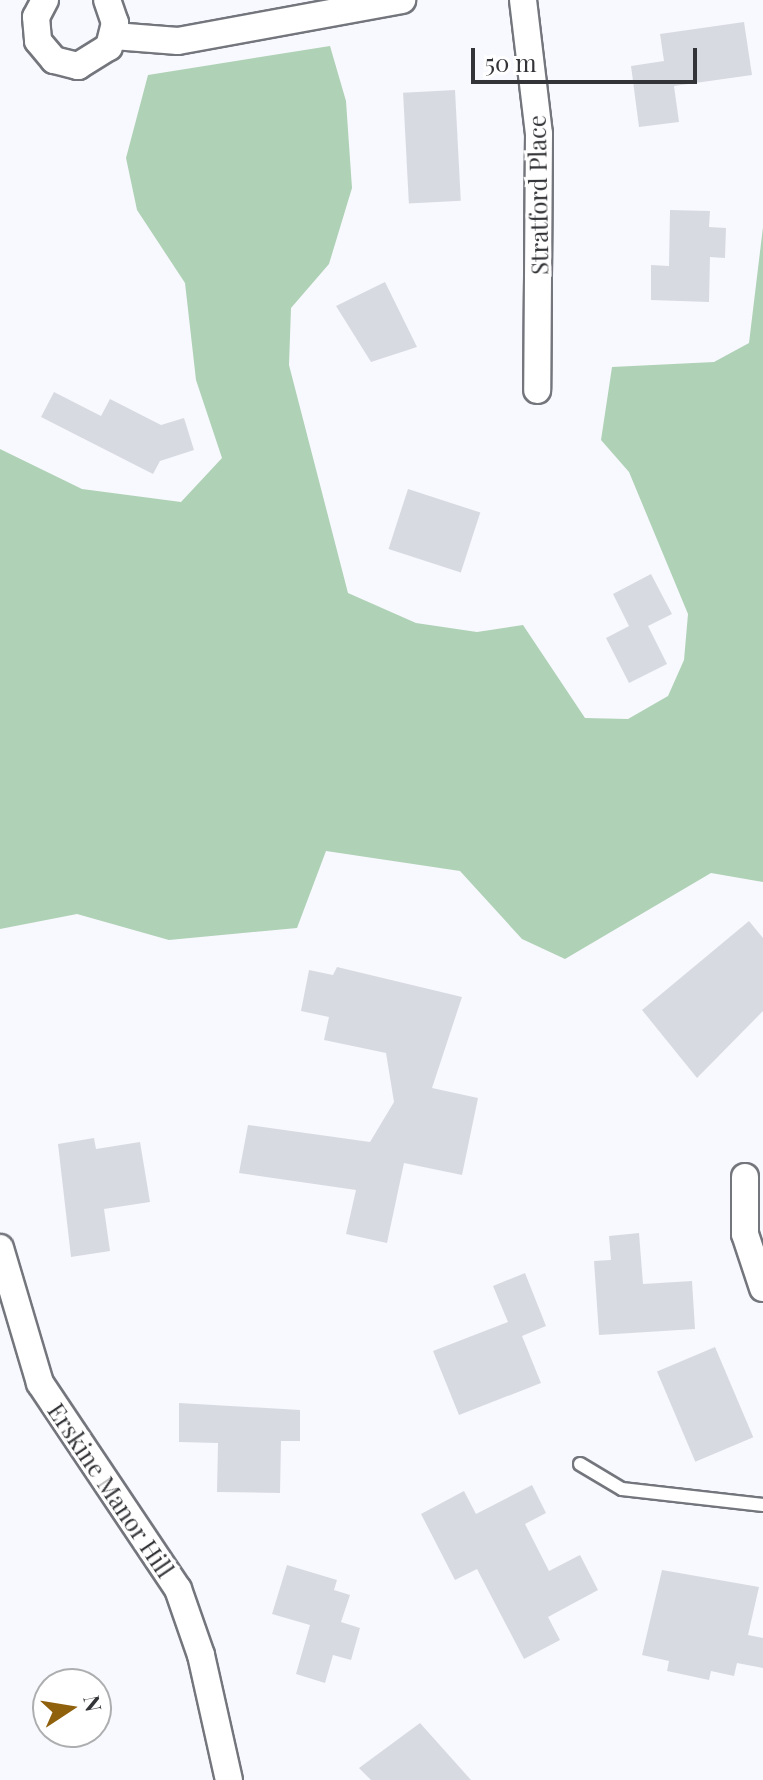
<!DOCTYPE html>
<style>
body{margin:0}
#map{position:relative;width:763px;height:1780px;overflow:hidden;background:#f8f9fe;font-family:"Playfair Display",serif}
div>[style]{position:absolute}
.green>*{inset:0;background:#afd1b6}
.building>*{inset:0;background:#d8dae2;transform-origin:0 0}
.roads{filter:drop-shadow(2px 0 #74767d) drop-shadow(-2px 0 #74767d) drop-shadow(0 2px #74767d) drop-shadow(0 -2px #74767d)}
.lane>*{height:12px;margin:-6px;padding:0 6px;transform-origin:6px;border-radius:6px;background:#fff}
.street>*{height:26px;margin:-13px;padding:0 13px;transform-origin:13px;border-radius:13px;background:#fff}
span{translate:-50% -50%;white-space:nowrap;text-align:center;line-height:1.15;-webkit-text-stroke:6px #fff;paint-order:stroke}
.street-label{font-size:24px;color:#333437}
.north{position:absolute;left:32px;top:1668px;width:80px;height:80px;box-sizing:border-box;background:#fff;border:2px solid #adaeaf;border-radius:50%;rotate:78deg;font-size:22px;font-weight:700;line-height:32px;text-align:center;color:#333437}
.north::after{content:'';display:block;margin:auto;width:28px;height:36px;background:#90610d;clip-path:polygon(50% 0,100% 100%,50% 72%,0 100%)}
.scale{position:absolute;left:471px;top:48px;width:226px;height:36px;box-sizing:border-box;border:4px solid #333437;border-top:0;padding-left:10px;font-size:24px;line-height:28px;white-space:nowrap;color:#333437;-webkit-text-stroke:6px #fff;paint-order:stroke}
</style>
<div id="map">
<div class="green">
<div style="clip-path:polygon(330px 46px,346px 101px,352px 188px,329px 264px,291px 308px,289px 365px,348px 593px,416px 623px,477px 632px,523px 625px,585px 718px,628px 719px,668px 696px,684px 660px,688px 614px,629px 472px,601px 440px,612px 367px,714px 362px,749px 343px,763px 227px,763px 882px,711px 873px,565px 959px,522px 939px,460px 871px,326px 851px,297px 928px,169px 940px,77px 914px,0 929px,0 449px,82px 489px,181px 502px,222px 458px,196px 380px,185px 283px,137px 210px,126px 158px,148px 75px)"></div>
</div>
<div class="building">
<div style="clip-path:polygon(744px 22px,752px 75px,674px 86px,679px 122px,639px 127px,631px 66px,664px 61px,660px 34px)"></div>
<div style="left:455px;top:90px;width:111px;height:52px;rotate:87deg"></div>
<div style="clip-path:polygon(670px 210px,710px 211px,709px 227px,726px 228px,725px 258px,710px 257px,709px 302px,651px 300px,651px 265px,669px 266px)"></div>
<div style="clip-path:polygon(385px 282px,417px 347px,371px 362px,336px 306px)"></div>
<div style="clip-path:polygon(54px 392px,101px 416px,110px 399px,161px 425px,184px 418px,194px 450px,160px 461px,153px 474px,41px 417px)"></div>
<div style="left:408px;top:489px;width:76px;height:63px;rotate:18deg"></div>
<div style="clip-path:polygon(651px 574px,672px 614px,648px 626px,667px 664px,629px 683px,606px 638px,629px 626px,613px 594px)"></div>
<div style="clip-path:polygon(749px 921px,763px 938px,763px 1011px,697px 1078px,642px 1010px)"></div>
<div style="clip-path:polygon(337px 967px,462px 997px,432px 1088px,478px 1098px,462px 1175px,404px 1163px,387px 1243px,346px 1234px,356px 1190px,239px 1173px,248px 1125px,370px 1142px,394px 1102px,386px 1053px,324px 1040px,329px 1017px,301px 1011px,309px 970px,333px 975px)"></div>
<div style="clip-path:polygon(94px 1138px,96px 1149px,140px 1142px,150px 1202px,104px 1209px,110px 1251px,71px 1257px,58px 1144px)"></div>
<div style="clip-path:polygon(639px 1233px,643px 1284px,692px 1281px,695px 1329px,599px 1335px,594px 1261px,611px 1260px,609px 1236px)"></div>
<div style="clip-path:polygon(525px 1273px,546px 1326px,522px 1336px,541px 1383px,459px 1415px,433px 1351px,508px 1322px,493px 1286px)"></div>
<div style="left:715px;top:1347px;width:98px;height:63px;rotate:67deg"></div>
<div style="clip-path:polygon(179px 1403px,300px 1410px,300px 1441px,281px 1441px,280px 1493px,217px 1492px,218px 1443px,179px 1442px)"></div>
<div style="clip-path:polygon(532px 1485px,546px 1513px,525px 1524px,549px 1571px,580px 1555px,598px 1590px,548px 1617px,560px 1640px,524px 1659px,477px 1569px,455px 1580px,421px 1514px,464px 1491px,476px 1514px)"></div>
<div style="clip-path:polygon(287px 1565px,337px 1580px,334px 1590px,350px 1595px,341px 1622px,360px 1628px,351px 1660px,333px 1655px,325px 1683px,296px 1674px,310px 1625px,272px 1614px)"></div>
<div style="clip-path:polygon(662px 1570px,759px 1587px,748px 1635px,763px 1638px,763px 1668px,737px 1663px,734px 1676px,711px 1671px,709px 1680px,667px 1671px,669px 1661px,642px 1655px)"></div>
<div style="clip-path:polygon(420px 1723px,471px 1780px,371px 1780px,359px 1768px)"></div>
</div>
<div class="roads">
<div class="lane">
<div style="left:580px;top:1464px;width:49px;rotate:30.8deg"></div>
<div style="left:622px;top:1489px;width:142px;rotate:6.5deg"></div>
</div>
<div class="street">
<div style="left:45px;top:0;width:19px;rotate:118deg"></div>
<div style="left:36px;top:17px;width:24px;rotate:85deg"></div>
<div style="left:38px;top:41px;width:25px;rotate:50deg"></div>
<div style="left:54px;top:60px;width:25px;rotate:14deg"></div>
<div style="left:78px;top:66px;width:36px;rotate:-32deg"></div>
<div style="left:109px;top:47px;width:25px;rotate:-76deg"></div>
<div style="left:115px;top:23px;width:24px;rotate:-109deg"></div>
<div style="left:523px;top:0;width:135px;rotate:83.2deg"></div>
<div style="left:539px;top:134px;width:256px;rotate:90.4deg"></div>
<div style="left:114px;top:36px;width:64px;rotate:4.5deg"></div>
<div style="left:178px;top:41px;width:228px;rotate:-10.4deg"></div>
<div style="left:745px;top:1177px;width:57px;rotate:90deg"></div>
<div style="left:745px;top:1234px;width:57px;rotate:71.6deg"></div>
<div style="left:0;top:1248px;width:141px;rotate:73.5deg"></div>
<div style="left:40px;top:1383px;width:248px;rotate:56.2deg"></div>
<div style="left:178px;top:1589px;width:70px;rotate:70.8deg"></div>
<div style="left:201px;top:1655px;width:128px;rotate:77.4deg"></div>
</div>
</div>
<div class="street-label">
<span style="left:538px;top:195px;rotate:-91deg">Stratford Place</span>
<span style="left:111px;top:1490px;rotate:56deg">Erskine Manor Hill</span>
</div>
<div class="north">N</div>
<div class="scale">50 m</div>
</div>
